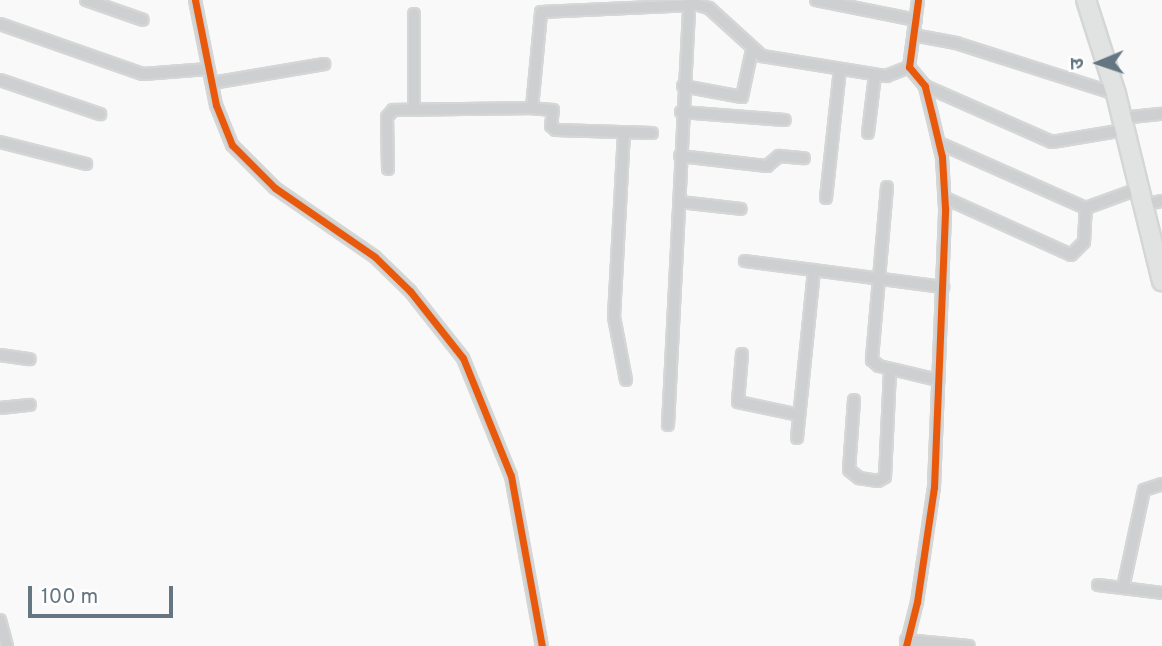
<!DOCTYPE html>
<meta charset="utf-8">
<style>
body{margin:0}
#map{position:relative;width:1162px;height:646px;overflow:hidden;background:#f9f9f9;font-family:Overpass,"Noto Sans Devanagari",sans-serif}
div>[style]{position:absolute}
.roads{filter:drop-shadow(2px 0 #d5d6d6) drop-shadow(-2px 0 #d5d6d6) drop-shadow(0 2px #d5d6d6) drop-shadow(0 -2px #d5d6d6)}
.street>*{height:10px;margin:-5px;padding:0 5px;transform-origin:5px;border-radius:5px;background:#cecfd0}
.highway>*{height:18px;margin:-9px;padding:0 9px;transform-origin:9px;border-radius:9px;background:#e1e2e2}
.cycleway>*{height:7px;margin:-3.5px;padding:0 3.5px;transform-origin:3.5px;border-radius:3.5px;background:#e8590c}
span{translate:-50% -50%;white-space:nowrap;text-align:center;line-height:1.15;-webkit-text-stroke:7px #fff;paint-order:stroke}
.north{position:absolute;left:1064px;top:28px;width:70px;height:70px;-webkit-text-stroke:5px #fff;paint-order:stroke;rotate:268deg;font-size:19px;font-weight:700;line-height:28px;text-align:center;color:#657683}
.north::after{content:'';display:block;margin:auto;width:24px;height:32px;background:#657683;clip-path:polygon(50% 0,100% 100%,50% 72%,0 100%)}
.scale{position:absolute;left:28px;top:586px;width:145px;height:32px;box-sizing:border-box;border:4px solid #657683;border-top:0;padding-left:9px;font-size:21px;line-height:24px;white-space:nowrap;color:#657683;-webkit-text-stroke:5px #fff;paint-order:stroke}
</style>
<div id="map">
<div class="roads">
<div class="street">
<div style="left:86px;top:0;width:60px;rotate:19.3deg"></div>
<div style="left:195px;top:0;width:107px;rotate:78.7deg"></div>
<div style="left:216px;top:105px;width:43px;rotate:68.2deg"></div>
<div style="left:232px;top:145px;width:61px;rotate:45deg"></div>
<div style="left:275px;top:188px;width:121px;rotate:34.6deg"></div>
<div style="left:375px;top:257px;width:49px;rotate:44.2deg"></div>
<div style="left:410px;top:291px;width:85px;rotate:51.7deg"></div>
<div style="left:463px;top:358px;width:127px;rotate:67.9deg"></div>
<div style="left:511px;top:476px;width:173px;rotate:79.7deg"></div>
<div style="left:816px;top:0;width:102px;rotate:11.3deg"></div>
<div style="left:0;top:24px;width:151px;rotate:19.3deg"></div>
<div style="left:143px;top:74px;width:65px;rotate:-4.4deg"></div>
<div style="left:913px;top:35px;width:44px;rotate:10.5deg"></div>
<div style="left:956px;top:43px;width:168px;rotate:17.7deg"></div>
<div style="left:0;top:80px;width:106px;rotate:18.8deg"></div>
<div style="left:212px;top:83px;width:114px;rotate:-9.6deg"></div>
<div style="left:683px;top:86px;width:60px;rotate:10.6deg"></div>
<div style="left:742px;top:97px;width:48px;rotate:-78deg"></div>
<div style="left:925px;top:86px;width:139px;rotate:23.8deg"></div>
<div style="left:1052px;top:142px;width:73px;rotate:-9.5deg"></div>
<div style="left:414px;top:110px;width:96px;rotate:-90deg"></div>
<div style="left:681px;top:112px;width:104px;rotate:4.4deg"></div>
<div style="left:1131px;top:117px;width:31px;rotate:-6deg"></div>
<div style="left:624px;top:132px;width:185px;rotate:93.1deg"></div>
<div style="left:614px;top:317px;width:64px;rotate:79.2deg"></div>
<div style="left:652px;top:133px;width:96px;rotate:-178.2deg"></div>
<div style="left:556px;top:130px;width:6px;rotate:-141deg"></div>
<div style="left:551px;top:126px;width:16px;rotate:-83deg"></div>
<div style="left:553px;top:110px;width:21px;rotate:-175deg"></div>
<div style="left:532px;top:108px;width:96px;rotate:-84.6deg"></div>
<div style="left:541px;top:12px;width:157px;rotate:-2.6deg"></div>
<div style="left:698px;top:5px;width:11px;rotate:15deg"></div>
<div style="left:709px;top:8px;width:72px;rotate:42.2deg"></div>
<div style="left:762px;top:56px;width:126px;rotate:9.2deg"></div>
<div style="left:886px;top:76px;width:25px;rotate:-21deg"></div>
<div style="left:868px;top:133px;width:58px;rotate:-83.1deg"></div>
<div style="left:0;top:142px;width:89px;rotate:14.3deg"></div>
<div style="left:939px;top:143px;width:161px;rotate:23.9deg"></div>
<div style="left:1086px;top:208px;width:55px;rotate:-20.1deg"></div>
<div style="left:680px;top:156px;width:88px;rotate:6.6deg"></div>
<div style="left:767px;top:166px;width:16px;rotate:-40deg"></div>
<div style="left:779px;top:156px;width:25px;rotate:5deg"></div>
<div style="left:388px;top:169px;width:52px;rotate:-91.1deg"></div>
<div style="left:387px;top:117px;width:9px;rotate:-49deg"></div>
<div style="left:393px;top:110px;width:139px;rotate:-0.8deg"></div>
<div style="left:887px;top:187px;width:174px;rotate:95deg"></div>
<div style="left:872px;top:360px;width:9px;rotate:41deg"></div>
<div style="left:879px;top:366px;width:61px;rotate:13.3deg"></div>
<div style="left:826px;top:198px;width:129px;rotate:-83.8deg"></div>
<div style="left:945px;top:198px;width:138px;rotate:24.3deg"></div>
<div style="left:1071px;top:255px;width:18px;rotate:-45deg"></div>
<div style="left:1084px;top:242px;width:34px;rotate:-87deg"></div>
<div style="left:680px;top:202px;width:61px;rotate:6.5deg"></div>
<div style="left:1153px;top:203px;width:9px;rotate:-13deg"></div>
<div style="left:745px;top:261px;width:200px;rotate:7.5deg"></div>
<div style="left:742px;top:354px;width:48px;rotate:94.8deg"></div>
<div style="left:738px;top:402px;width:62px;rotate:12deg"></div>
<div style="left:0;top:355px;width:30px;rotate:8deg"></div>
<div style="left:854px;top:400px;width:70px;rotate:94.1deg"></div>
<div style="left:849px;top:470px;width:13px;rotate:39deg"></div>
<div style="left:859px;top:478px;width:19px;rotate:9deg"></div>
<div style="left:878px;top:481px;width:8px;rotate:-30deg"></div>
<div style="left:885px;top:477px;width:108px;rotate:-87.3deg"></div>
<div style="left:0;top:408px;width:30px;rotate:-6deg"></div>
<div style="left:668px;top:425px;width:422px;rotate:-87.1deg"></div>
<div style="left:797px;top:438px;width:169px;rotate:-84.2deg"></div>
<div style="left:1098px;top:585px;width:64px;rotate:7.1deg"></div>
<div style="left:1123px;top:588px;width:100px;rotate:-77.9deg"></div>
<div style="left:1144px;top:490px;width:19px;rotate:-18deg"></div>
<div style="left:0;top:620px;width:27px;rotate:75deg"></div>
<div style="left:906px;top:640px;width:63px;rotate:5.4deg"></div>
<div style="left:906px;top:646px;width:45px;rotate:-76deg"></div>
<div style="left:917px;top:602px;width:116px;rotate:-81.6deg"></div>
<div style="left:934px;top:487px;width:279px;rotate:-87.7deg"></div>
<div style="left:945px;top:208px;width:51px;rotate:-93.4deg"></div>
<div style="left:942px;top:157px;width:43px;rotate:-103.4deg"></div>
<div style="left:932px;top:115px;width:30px;rotate:-104deg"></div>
<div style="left:925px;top:86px;width:25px;rotate:-130deg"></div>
<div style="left:909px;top:67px;width:68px;rotate:-82.3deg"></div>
</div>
<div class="highway">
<div style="left:1086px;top:0;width:99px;rotate:72.3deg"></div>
<div style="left:1116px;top:94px;width:193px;rotate:76.2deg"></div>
</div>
</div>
<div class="cycleway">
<div style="left:195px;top:0;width:107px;rotate:78.7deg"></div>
<div style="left:216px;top:105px;width:43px;rotate:68.2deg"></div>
<div style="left:232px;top:145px;width:61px;rotate:45deg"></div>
<div style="left:275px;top:188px;width:121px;rotate:34.6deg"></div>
<div style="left:375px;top:257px;width:49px;rotate:44.2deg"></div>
<div style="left:410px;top:291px;width:85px;rotate:51.7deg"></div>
<div style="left:463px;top:358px;width:127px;rotate:67.9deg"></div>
<div style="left:511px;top:476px;width:173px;rotate:79.7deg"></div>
<div style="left:906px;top:646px;width:45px;rotate:-76deg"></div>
<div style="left:917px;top:602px;width:116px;rotate:-81.6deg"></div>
<div style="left:934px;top:487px;width:279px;rotate:-87.7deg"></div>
<div style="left:945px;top:208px;width:51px;rotate:-93.4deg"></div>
<div style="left:942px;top:157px;width:43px;rotate:-103.4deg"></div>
<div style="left:932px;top:115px;width:30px;rotate:-104deg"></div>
<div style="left:925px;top:86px;width:25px;rotate:-130deg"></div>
<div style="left:909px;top:67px;width:68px;rotate:-82.3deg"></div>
</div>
<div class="north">उ</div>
<div class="scale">100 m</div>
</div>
